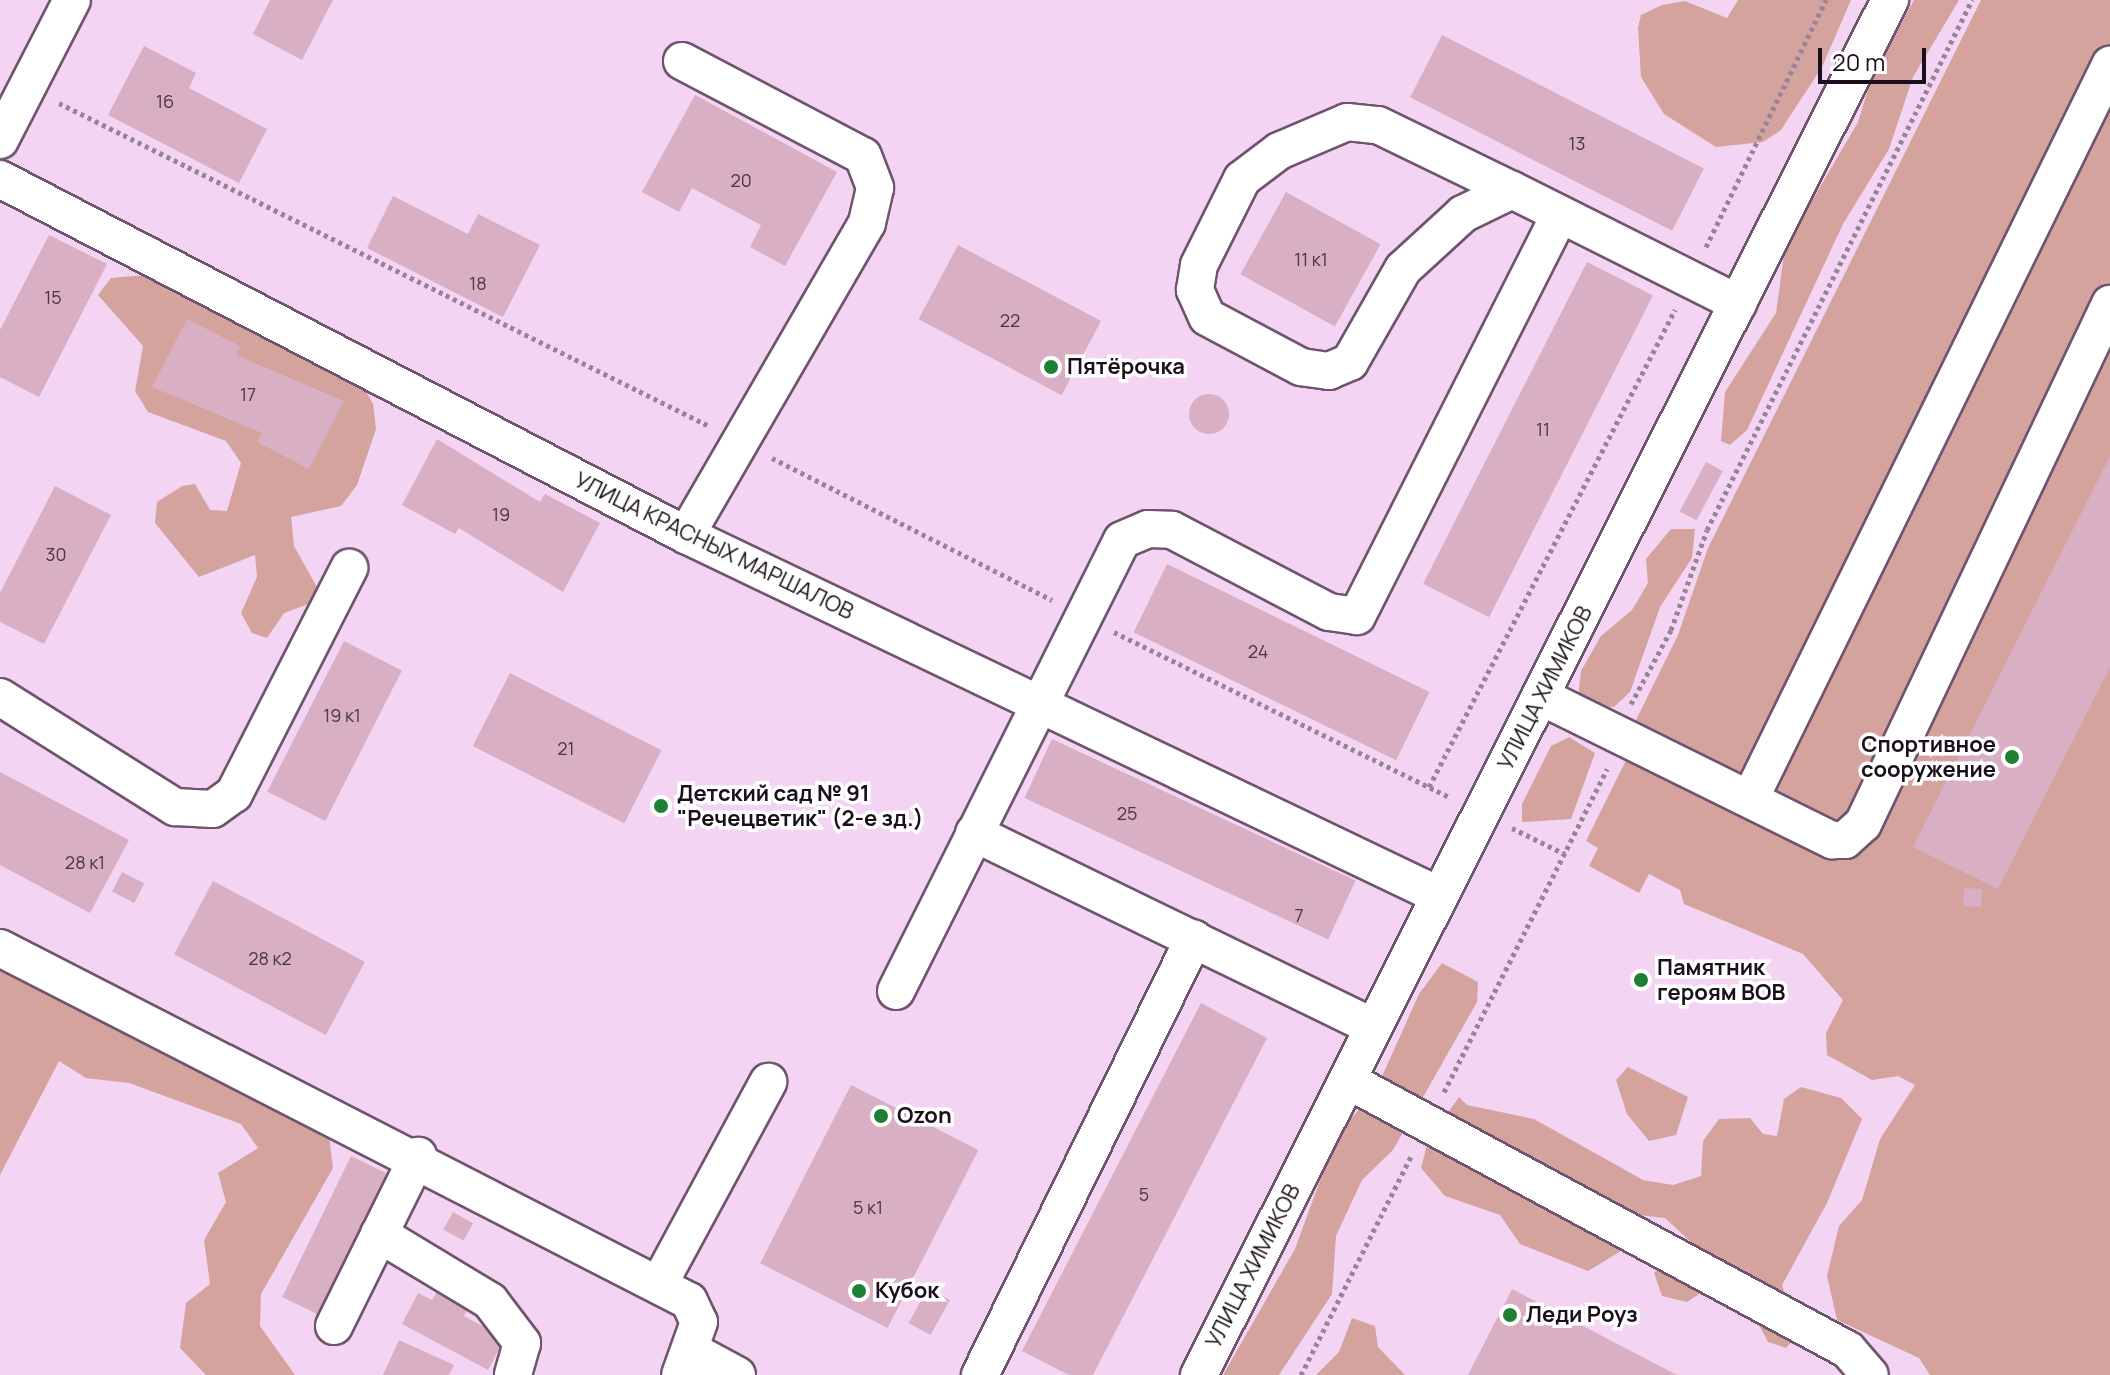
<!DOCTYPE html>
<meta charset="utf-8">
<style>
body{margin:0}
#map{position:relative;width:2110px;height:1375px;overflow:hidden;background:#f4d4f3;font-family:Manrope,sans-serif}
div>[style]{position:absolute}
.green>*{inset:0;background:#d4a39d}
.building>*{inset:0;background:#d8afc3;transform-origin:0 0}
.round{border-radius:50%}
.path>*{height:5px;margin-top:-2.5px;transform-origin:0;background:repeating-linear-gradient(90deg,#9a8399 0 4px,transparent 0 8px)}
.roads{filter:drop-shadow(2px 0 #6f546f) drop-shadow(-2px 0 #6f546f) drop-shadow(0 2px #6f546f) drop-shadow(0 -2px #6f546f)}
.minor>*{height:36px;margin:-18px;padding:0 18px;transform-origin:18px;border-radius:18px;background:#fff}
.dots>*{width:22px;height:22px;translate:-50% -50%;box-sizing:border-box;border:4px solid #fff;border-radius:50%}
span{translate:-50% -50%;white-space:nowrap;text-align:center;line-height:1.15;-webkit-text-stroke:7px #fff;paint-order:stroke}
.number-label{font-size:18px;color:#4a3744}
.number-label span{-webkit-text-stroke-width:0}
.poi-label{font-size:22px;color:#1a0f1a;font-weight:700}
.left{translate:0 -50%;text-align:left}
.right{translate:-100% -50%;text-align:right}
.street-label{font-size:22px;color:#1a0f1a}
.scale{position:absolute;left:1818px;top:48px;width:108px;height:36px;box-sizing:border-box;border:4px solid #1a0f1a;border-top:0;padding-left:10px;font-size:24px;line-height:28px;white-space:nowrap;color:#1a0f1a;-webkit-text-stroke:6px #fff;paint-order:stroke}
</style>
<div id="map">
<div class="green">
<div style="clip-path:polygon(1738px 0,1851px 0,1822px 67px,1781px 130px,1763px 142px,1716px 147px,1664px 114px,1641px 77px,1638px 28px,1641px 15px,1662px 5px,1685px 1px,1727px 18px)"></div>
<div style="clip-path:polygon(1914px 0,1959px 0,1913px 77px,1889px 149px,1843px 224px,1747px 430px,1730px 445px,1721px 441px,1725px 392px,1776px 313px,1785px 247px,1858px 122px,1871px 80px)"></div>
<div style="clip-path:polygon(1981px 0,2110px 0,2110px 1375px,1930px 1375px,1919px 1358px,1837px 1320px,1827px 1276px,1839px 1226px,1862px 1200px,1880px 1139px,1915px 1085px,1898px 1076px,1872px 1080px,1827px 1055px,1826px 1033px,1843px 1000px,1803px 954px,1684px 904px,1680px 890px,1649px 874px,1639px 893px,1589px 866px,1598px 848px,1586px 841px,1643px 726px,1635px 722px,1678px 635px,1708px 548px)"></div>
<div style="clip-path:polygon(146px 275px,363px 385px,373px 404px,376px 429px,357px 485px,341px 506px,291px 517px,294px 546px,318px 589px,314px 602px,284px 613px,267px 638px,252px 633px,241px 613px,257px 577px,255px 555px,199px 577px,155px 523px,157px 502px,182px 486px,195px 484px,210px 510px,227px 511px,241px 463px,226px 441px,148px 412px,135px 391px,143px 346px,98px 295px,111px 278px)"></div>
<div style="clip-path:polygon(1671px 529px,1695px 529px,1692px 558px,1660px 607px,1630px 692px,1614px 707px,1596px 706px,1578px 697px,1581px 671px,1601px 636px,1632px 610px,1648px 583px,1646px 559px)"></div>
<div style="clip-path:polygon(1569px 737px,1595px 753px,1571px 819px,1522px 822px,1522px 804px,1551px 746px)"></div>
<div style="clip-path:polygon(1442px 963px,1478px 982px,1477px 1002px,1393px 1150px,1362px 1180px,1336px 1236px,1332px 1294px,1279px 1375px,1223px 1375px,1295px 1249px,1337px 1134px,1375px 1092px,1419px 994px)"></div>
<div style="clip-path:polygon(0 968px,329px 1136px,333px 1168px,261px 1294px,260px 1326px,295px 1375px,206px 1375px,180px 1348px,186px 1303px,210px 1284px,204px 1240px,226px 1202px,218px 1173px,258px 1148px,241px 1124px,129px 1083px,86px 1078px,59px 1061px,0 1175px)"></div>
<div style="clip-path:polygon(1628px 1067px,1688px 1097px,1676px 1135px,1649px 1141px,1627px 1114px,1616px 1080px)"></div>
<div style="clip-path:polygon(1801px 1087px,1841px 1098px,1862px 1119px,1827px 1203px,1782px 1285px,1798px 1334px,1786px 1348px,1768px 1342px,1756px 1319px,1710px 1287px,1687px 1302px,1662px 1296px,1654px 1273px,1690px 1241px,1665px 1218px,1639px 1215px,1621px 1251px,1588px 1271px,1520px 1244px,1500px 1215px,1445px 1196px,1421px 1168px,1428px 1141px,1459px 1097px,1467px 1105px,1534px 1119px,1643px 1180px,1673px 1185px,1701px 1176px,1703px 1141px,1719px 1119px,1750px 1118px,1763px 1134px,1777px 1136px,1784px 1099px)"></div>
<div style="clip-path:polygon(1352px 1318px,1375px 1326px,1378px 1347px,1405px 1375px,1316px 1375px,1339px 1352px)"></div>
</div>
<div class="building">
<div style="clip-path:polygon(270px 0,333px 0,302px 60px,253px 34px)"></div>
<div style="left:1442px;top:35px;width:294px;height:70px;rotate:27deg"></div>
<div style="clip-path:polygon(144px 46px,196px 73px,189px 88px,267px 129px,239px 183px,108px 115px)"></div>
<div style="clip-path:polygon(695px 95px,837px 172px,785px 266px,750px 247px,761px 225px,692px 188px,679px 212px,642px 192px)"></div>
<div style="left:1286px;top:192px;width:108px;height:94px;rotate:29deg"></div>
<div style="clip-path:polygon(393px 196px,468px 234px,478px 214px,540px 245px,503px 317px,367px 248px)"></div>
<div style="clip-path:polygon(49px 235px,107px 264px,39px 397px,0 377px,0 330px)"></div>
<div style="left:958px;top:245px;width:162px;height:84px;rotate:28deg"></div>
<div style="left:1587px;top:262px;width:74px;height:361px;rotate:27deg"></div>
<div style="clip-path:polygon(187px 319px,240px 346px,236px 355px,344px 401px,309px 469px,257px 442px,262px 433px,152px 387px)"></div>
<div class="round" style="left:1189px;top:394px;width:40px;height:40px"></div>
<div style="clip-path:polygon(437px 439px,540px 502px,545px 494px,600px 523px,563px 592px,459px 528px,455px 534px,402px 505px)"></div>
<div style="clip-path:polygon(2110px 456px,2110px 667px,1998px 889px,1913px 847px)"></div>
<div style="left:1706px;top:462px;width:19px;height:56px;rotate:28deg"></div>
<div style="clip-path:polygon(55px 486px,111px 515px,44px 644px,0 622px,0 593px)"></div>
<div style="left:1167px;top:564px;width:292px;height:76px;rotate:26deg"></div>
<div style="left:344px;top:641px;width:65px;height:169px;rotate:27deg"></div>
<div style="left:510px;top:673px;width:170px;height:82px;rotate:27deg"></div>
<div style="left:1052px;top:739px;width:335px;height:65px;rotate:25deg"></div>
<div style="clip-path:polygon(0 772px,129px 840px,90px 913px,0 865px)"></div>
<div style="left:122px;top:872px;width:25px;height:22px;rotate:27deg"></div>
<div style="left:213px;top:881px;width:172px;height:83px;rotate:28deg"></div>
<div style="left:1964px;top:888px;width:18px;height:18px;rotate:3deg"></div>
<div style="clip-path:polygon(1201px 1003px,1267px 1038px,1093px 1375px,1069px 1375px,1022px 1351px)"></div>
<div style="left:851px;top:1085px;width:143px;height:200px;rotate:27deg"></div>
<div style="left:351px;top:1156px;width:41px;height:157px;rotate:26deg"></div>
<div style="left:453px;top:1212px;width:23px;height:20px;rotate:29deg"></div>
<div style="clip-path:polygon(441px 1285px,471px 1302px,464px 1316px,505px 1338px,488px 1370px,402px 1324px,418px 1293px,432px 1300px)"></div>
<div style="left:928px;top:1288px;width:25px;height:40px;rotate:29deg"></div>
<div style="clip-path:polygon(1512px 1289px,1677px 1375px,1468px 1375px)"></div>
<div style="clip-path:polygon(399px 1340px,454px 1365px,449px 1375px,383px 1375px)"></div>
</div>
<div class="path">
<div style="left:59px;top:103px;width:726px;rotate:26.42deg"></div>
<div style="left:1706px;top:247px;width:275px;rotate:-64.1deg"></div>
<div style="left:772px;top:458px;width:314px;rotate:26.9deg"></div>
<div style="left:1114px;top:632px;width:373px;rotate:26.2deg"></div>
<div style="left:1631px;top:704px;width:84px;rotate:-61.6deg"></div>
<div style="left:1671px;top:630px;width:106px;rotate:-70.2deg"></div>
<div style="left:1707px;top:530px;width:593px;rotate:-63.43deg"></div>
<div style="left:1429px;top:787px;width:537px;rotate:-62.72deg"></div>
<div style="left:1512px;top:828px;width:59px;rotate:26.1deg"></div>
<div style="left:1444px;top:1092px;width:362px;rotate:-63.2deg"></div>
<div style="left:1301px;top:1375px;width:247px;rotate:-63.3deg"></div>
</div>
<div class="roads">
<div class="minor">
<div style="left:682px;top:61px;width:204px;rotate:27.7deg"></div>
<div style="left:863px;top:156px;width:34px;rotate:69deg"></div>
<div style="left:875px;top:188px;width:36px;rotate:103deg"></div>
<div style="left:867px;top:223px;width:361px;rotate:120.1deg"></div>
<div style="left:0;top:140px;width:157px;rotate:-62.8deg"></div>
<div style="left:0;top:179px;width:773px;rotate:27.43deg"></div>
<div style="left:686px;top:535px;width:834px;rotate:25.58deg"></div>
<div style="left:1512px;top:190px;width:55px;rotate:153.9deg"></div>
<div style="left:1463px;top:214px;width:81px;rotate:137.5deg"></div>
<div style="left:1403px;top:269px;width:107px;rotate:119.7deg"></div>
<div style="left:1350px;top:362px;width:23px;rotate:157deg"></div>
<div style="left:1329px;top:371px;width:28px;rotate:-172deg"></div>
<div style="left:1301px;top:367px;width:106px;rotate:-152deg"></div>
<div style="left:1207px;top:317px;width:30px;rotate:-114deg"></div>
<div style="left:1195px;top:290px;width:25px;rotate:-81deg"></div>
<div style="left:1199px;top:265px;width:96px;rotate:-63.4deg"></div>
<div style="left:1242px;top:179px;width:46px;rotate:-37.1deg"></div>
<div style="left:1279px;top:151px;width:74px;rotate:-23.1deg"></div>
<div style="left:1347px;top:122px;width:31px;rotate:6deg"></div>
<div style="left:1378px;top:125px;width:149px;rotate:25.9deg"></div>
<div style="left:1512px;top:190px;width:253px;rotate:26.6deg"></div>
<div style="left:1540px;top:696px;width:326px;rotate:26.3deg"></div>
<div style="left:1832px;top:840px;width:13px"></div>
<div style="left:1845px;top:840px;width:24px;rotate:-42deg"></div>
<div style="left:1863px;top:824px;width:576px;rotate:-64.59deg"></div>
<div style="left:0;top:697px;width:207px;rotate:32.2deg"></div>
<div style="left:175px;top:807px;width:38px;rotate:3deg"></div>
<div style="left:213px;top:809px;width:26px;rotate:-36deg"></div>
<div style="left:234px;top:794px;width:254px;rotate:-63deg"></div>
<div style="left:1750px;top:799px;width:818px;rotate:-63.87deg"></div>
<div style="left:974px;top:833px;width:444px;rotate:25.9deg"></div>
<div style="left:0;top:948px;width:774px;rotate:27.13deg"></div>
<div style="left:689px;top:1301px;width:23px;rotate:65deg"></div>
<div style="left:699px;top:1322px;width:56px;rotate:109.7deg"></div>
<div style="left:896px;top:991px;width:504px;rotate:-63.38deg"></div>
<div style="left:1122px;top:540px;width:28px;rotate:-23deg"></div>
<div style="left:1148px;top:529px;width:24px;rotate:2deg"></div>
<div style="left:1172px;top:530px;width:177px;rotate:27.6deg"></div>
<div style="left:1329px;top:612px;width:28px;rotate:8deg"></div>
<div style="left:1357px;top:616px;width:450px;rotate:-63.2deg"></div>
<div style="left:1347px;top:1080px;width:569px;rotate:28.32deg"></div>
<div style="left:1848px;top:1350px;width:33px;rotate:49deg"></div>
<div style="left:379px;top:1234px;width:130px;rotate:31.1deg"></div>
<div style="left:490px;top:1301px;width:53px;rotate:52.7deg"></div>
<div style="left:522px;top:1343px;width:33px;rotate:106deg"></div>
<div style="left:659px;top:1284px;width:230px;rotate:-61.6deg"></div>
<div style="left:334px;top:1326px;width:190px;rotate:-63.7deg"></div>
<div style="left:692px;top:1351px;width:51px;rotate:28.1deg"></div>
<div style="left:980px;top:1375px;width:486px;rotate:-63.9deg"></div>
<div style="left:1199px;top:1375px;width:1539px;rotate:-63.32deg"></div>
</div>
</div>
<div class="dots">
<div style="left:1051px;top:367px;background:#1d8033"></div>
<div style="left:2012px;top:757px;background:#1d8033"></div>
<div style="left:661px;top:806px;background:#1d8033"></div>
<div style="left:1641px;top:980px;background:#1d8033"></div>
<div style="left:881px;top:1116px;background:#1d8033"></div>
<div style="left:859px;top:1291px;background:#1d8033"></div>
<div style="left:1510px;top:1315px;background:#1d8033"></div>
</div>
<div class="number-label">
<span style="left:165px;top:101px">16</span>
<span style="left:1577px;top:143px">13</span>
<span style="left:741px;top:180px">20</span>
<span style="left:1311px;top:259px">11 к1</span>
<span style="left:478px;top:283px">18</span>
<span style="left:53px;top:297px">15</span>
<span style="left:1010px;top:320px">22</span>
<span style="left:248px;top:394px">17</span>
<span style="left:1543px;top:429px">11</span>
<span style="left:501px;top:514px">19</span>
<span style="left:56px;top:554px">30</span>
<span style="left:1258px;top:651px">24</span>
<span style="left:342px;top:715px">19 к1</span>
<span style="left:566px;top:748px">21</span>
<span style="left:1127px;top:813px">25</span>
<span style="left:85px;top:862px">28 к1</span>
<span style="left:1299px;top:915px">7</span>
<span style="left:270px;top:958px">28 к2</span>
<span style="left:1144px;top:1194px">5</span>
<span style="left:868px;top:1207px">5 к1</span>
</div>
<div class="poi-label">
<span class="left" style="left:1067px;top:367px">Пятёрочка</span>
<span class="right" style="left:1996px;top:757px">Спортивное<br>сооружение</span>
<span class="left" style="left:677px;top:806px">Детский сад № 91<br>"Речецветик" (2-е зд.)</span>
<span class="left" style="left:1657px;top:980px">Памятник<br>героям ВОВ</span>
<span class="left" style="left:897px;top:1116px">Ozon</span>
<span class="left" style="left:875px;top:1291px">Кубок</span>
<span class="left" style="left:1526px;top:1315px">Леди Роуз</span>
</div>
<div class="street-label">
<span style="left:714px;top:546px;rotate:26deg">УЛИЦА КРАСНЫХ МАРШАЛОВ</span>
<span style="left:1545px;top:688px;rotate:-63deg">УЛИЦА ХИМИКОВ</span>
<span style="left:1253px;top:1266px;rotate:-63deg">УЛИЦА ХИМИКОВ</span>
</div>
<div class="scale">20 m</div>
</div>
